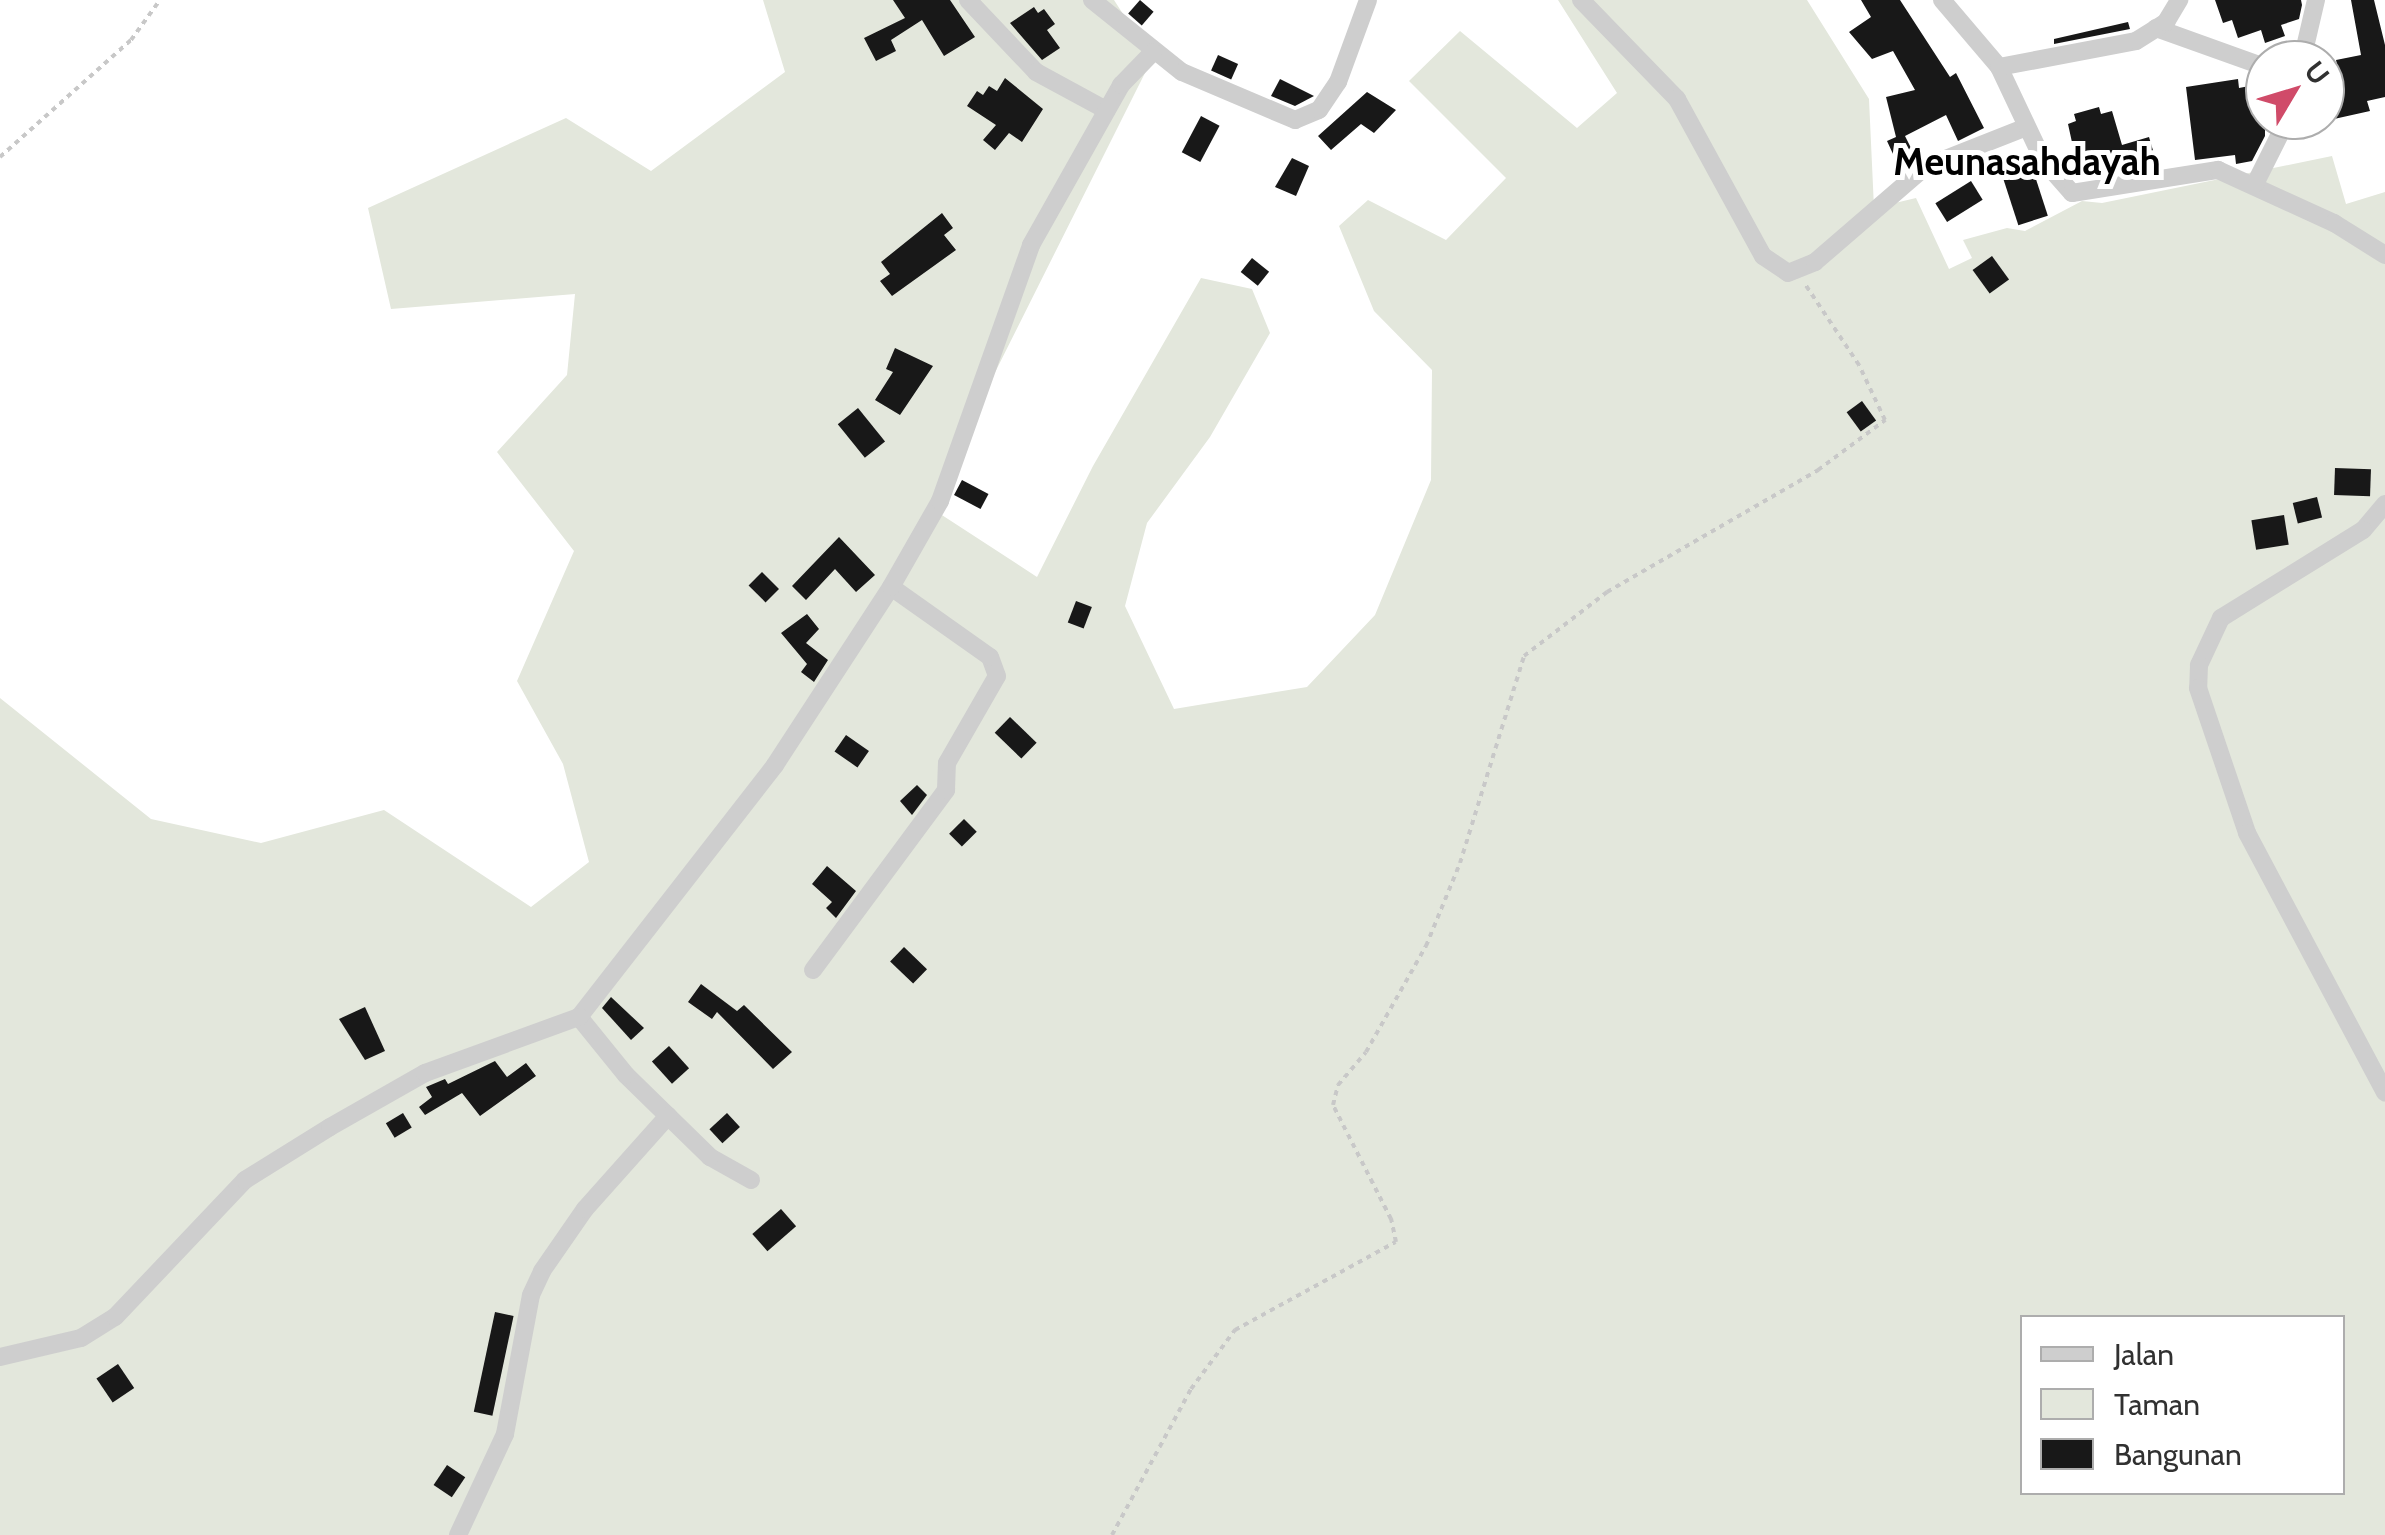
<!DOCTYPE html>
<style>
body{margin:0}
#map{position:relative;width:2385px;height:1535px;overflow:hidden;background:#fff;font-family:Cabin,sans-serif}
div>[style]{position:absolute}
.green>*{inset:0;background:#e3e7dc}
.building>*{inset:0;background:#181818;transform-origin:0 0}
.path>*{height:4px;margin-top:-2px;transform-origin:0;background:repeating-linear-gradient(90deg,#c8c8c8 0 5px,transparent 0 10px)}
.minor>*{height:18px;margin:-9px;padding:0 9px;transform-origin:9px;border-radius:9px;background:#cecece}
span{translate:-50% -50%;white-space:nowrap;text-align:center;line-height:1.15;-webkit-text-stroke:10px #fff;paint-order:stroke}
.quarter-label{font-size:38px;color:#000;font-weight:700}
.legend{position:absolute;left:2020px;top:1315px;width:325px;height:180px;box-sizing:border-box;background:#fff;border:2px solid #adadad;margin:0;padding:12px 18px;list-style:none;font-size:30px;color:#313131}
.legend li{display:flex;align-items:center;gap:20px;height:50px}
.legend b{width:50px;border:2px solid #adadad}
.north{position:absolute;left:2245px;top:40px;width:100px;height:100px;box-sizing:border-box;background:#fff;border:2px solid #adadad;border-radius:50%;rotate:52deg;font-size:28px;font-weight:700;line-height:40px;text-align:center;color:#313131}
.north::after{content:'';display:block;margin:auto;width:35px;height:45px;background:#d04b69;clip-path:polygon(50% 0,100% 100%,50% 72%,0 100%)}
</style>
<div id="map">
<div class="green">
<div style="clip-path:polygon(evenodd,763px 0,1114px 0,1152px 59px,928px 506px,1037px 577px,1093px 466px,1201px 278px,1252px 289px,1270px 333px,1210px 437px,1147px 523px,1125px 606px,1174px 709px,1307px 687px,1375px 615px,1431px 480px,1432px 370px,1374px 311px,1339px 226px,1368px 200px,1446px 240px,1506px 178px,1409px 81px,1460px 31px,1577px 128px,1617px 93px,1558px 0,1807px 0,1869px 99px,1874px 208px,1916px 198px,1949px 269px,1972px 258px,1963px 240px,2007px 228px,2025px 231px,2082px 201px,2102px 203px,2332px 156px,2346px 204px,2385px 192px,2385px 1535px,0 1535px,0 698px,151px 819px,261px 843px,384px 810px,531px 907px,589px 862px,563px 764px,517px 681px,574px 551px,497px 452px,567px 375px,575px 294px,391px 309px,368px 208px,566px 118px,651px 171px,785px 72px,763px 0,2022px 1318px,2342px 1318px,2342px 1492px,2022px 1492px,2022px 1318px)"></div>
</div>
<div class="building">
<div style="clip-path:polygon(893px 0,950px 0,975px 37px,944px 56px,922px 20px,891px 40px,896px 51px,876px 61px,864px 38px,905px 18px)"></div>
<div style="left:1140px;top:0;width:18px;height:18px;rotate:41deg"></div>
<div style="clip-path:polygon(1861px 0,1900px 0,1950px 77px,1956px 73px,1984px 128px,1958px 141px,1946px 115px,1905px 136px,1916px 158px,1899px 167px,1887px 141px,1896px 137px,1886px 97px,1915px 90px,1893px 51px,1872px 59px,1849px 32px,1871px 17px)"></div>
<div style="clip-path:polygon(2215px 0,2301px 0,2302px 5px,2299px 19px,2281px 25px,2285px 36px,2265px 43px,2261px 30px,2238px 38px,2232px 20px,2223px 23px)"></div>
<div style="clip-path:polygon(2351px 0,2374px 0,2385px 45px,2385px 97px,2367px 101px,2370px 111px,2325px 121px,2325px 94px,2343px 90px,2336px 60px,2361px 55px)"></div>
<div style="clip-path:polygon(1034px 7px,1038px 13px,1044px 9px,1055px 24px,1047px 30px,1060px 48px,1042px 60px,1010px 23px)"></div>
<div style="clip-path:polygon(2128px 22px,2130px 29px,2054px 44px,2054px 39px)"></div>
<div style="left:1218px;top:55px;width:22px;height:17px;rotate:24deg"></div>
<div style="clip-path:polygon(1005px 78px,1043px 109px,1022px 142px,1009px 133px,995px 150px,983px 140px,996px 125px,967px 106px,977px 91px,983px 95px,989px 86px,997px 91px)"></div>
<div style="clip-path:polygon(1280px 79px,1314px 96px,1295px 106px,1271px 96px)"></div>
<div style="clip-path:polygon(2238px 79px,2239px 88px,2265px 83px,2265px 136px,2252px 161px,2236px 164px,2235px 155px,2195px 160px,2186px 87px)"></div>
<div style="clip-path:polygon(1367px 92px,1396px 110px,1374px 133px,1361px 124px,1331px 150px,1318px 136px)"></div>
<div style="clip-path:polygon(2099px 107px,2101px 114px,2112px 111px,2122px 145px,2149px 137px,2155px 157px,2118px 167px,2120px 173px,2080px 179px,2068px 124px,2076px 121px,2074px 114px)"></div>
<div style="left:1201px;top:116px;width:21px;height:41px;rotate:28deg"></div>
<div style="clip-path:polygon(1292px 158px,1309px 166px,1296px 196px,1275px 187px)"></div>
<div style="left:2033px;top:170px;width:48px;height:31px;rotate:72deg"></div>
<div style="left:1971px;top:181px;width:22px;height:42px;rotate:58deg"></div>
<div style="clip-path:polygon(942px 213px,953px 228px,944px 235px,956px 250px,892px 296px,880px 281px,890px 274px,881px 262px)"></div>
<div style="left:1992px;top:256px;width:29px;height:24px;rotate:54deg"></div>
<div style="left:1252px;top:258px;width:22px;height:18px;rotate:39deg"></div>
<div style="clip-path:polygon(895px 348px,933px 366px,900px 415px,875px 400px,893px 372px,886px 369px)"></div>
<div style="left:1862px;top:401px;width:24px;height:19px;rotate:54deg"></div>
<div style="left:858px;top:408px;width:43px;height:26px;rotate:51deg"></div>
<div style="left:2335px;top:468px;width:36px;height:27px;rotate:2deg"></div>
<div style="left:962px;top:480px;width:30px;height:17px;rotate:28deg"></div>
<div style="left:2317px;top:497px;width:21px;height:25px;rotate:76deg"></div>
<div style="left:2284px;top:515px;width:30px;height:33px;rotate:81deg"></div>
<div style="clip-path:polygon(839px 537px,875px 575px,856px 592px,835px 569px,806px 600px,792px 586px)"></div>
<div style="left:762px;top:572px;width:24px;height:19px;rotate:45deg"></div>
<div style="left:1076px;top:601px;width:17px;height:23px;rotate:21deg"></div>
<div style="clip-path:polygon(807px 614px,819px 629px,806px 643px,828px 660px,814px 682px,801px 672px,807px 664px,781px 633px)"></div>
<div style="left:1010px;top:717px;width:37px;height:22px;rotate:44deg"></div>
<div style="left:846px;top:735px;width:28px;height:20px;rotate:35deg"></div>
<div style="clip-path:polygon(917px 785px,927px 795px,912px 815px,900px 801px)"></div>
<div style="left:964px;top:819px;width:18px;height:21px;rotate:45deg"></div>
<div style="clip-path:polygon(827px 866px,856px 891px,836px 918px,826px 908px,832px 902px,812px 884px)"></div>
<div style="left:904px;top:947px;width:32px;height:20px;rotate:44deg"></div>
<div style="clip-path:polygon(701px 984px,737px 1011px,744px 1005px,792px 1052px,773px 1069px,717px 1012px,712px 1019px,688px 1002px)"></div>
<div style="clip-path:polygon(611px 997px,644px 1028px,631px 1040px,602px 1008px)"></div>
<div style="clip-path:polygon(365px 1007px,385px 1051px,365px 1060px,339px 1019px)"></div>
<div style="left:669px;top:1046px;width:30px;height:23px;rotate:48deg"></div>
<div style="clip-path:polygon(495px 1061px,507px 1077px,526px 1063px,536px 1076px,480px 1116px,462px 1093px,425px 1115px,419px 1107px,432px 1097px,426px 1087px,445px 1079px,448px 1084px)"></div>
<div style="left:403px;top:1113px;width:17px;height:20px;rotate:59deg"></div>
<div style="left:727px;top:1113px;width:19px;height:24px;rotate:47deg"></div>
<div style="left:781px;top:1209px;width:23px;height:38px;rotate:49deg"></div>
<div style="left:495px;top:1312px;width:19px;height:102px;rotate:12deg"></div>
<div style="left:118px;top:1364px;width:29px;height:26px;rotate:56deg"></div>
<div style="left:447px;top:1465px;width:22px;height:24px;rotate:34deg"></div>
</div>
<div class="path">
<div style="left:0;top:157px;width:176px;rotate:-41.8deg"></div>
<div style="left:131px;top:40px;width:49px;rotate:-54.1deg"></div>
<div style="left:1112px;top:1535px;width:166px;rotate:-61.6deg"></div>
<div style="left:1191px;top:1389px;width:74px;rotate:-53.3deg"></div>
<div style="left:1235px;top:1330px;width:183px;rotate:-28.7deg"></div>
<div style="left:1396px;top:1242px;width:24px;rotate:-102deg"></div>
<div style="left:1391px;top:1219px;width:128px;rotate:-117deg"></div>
<div style="left:1333px;top:1105px;width:21px;rotate:-76deg"></div>
<div style="left:1338px;top:1085px;width:43px;rotate:-49.7deg"></div>
<div style="left:1366px;top:1052px;width:122px;rotate:-60.5deg"></div>
<div style="left:1426px;top:946px;width:90px;rotate:-67.7deg"></div>
<div style="left:1460px;top:863px;width:217px;rotate:-72.8deg"></div>
<div style="left:1524px;top:656px;width:105px;rotate:-37.6deg"></div>
<div style="left:1607px;top:592px;width:244px;rotate:-30deg"></div>
<div style="left:1818px;top:470px;width:84px;rotate:-36.7deg"></div>
<div style="left:1885px;top:420px;width:61px;rotate:-115.3deg"></div>
<div style="left:1859px;top:365px;width:97px;rotate:-123.7deg"></div>
</div>
<div class="minor">
<div style="left:968px;top:0;width:99px;rotate:46.6deg"></div>
<div style="left:1036px;top:72px;width:80px;rotate:28.5deg"></div>
<div style="left:1092px;top:0;width:115px;rotate:38.7deg"></div>
<div style="left:1182px;top:72px;width:123px;rotate:23deg"></div>
<div style="left:1295px;top:120px;width:26px;rotate:-23deg"></div>
<div style="left:1319px;top:110px;width:34px;rotate:-56deg"></div>
<div style="left:1338px;top:82px;width:87px;rotate:-69.9deg"></div>
<div style="left:1581px;top:0;width:138px;rotate:45.9deg"></div>
<div style="left:1677px;top:99px;width:179px;rotate:61.3deg"></div>
<div style="left:1763px;top:256px;width:30px;rotate:34deg"></div>
<div style="left:1788px;top:273px;width:29px;rotate:-22deg"></div>
<div style="left:1815px;top:262px;width:145px;rotate:-40.8deg"></div>
<div style="left:1925px;top:167px;width:106px;rotate:-21.5deg"></div>
<div style="left:1942px;top:0;width:88px;rotate:49.6deg"></div>
<div style="left:1999px;top:67px;width:103px;rotate:64.7deg"></div>
<div style="left:2043px;top:160px;width:44px;rotate:48.7deg"></div>
<div style="left:2072px;top:193px;width:148px;rotate:-9deg"></div>
<div style="left:2218px;top:170px;width:128px;rotate:24.6deg"></div>
<div style="left:2334px;top:223px;width:60px;rotate:32.1deg"></div>
<div style="left:2156px;top:28px;width:116px;rotate:19.7deg"></div>
<div style="left:2302px;top:60px;width:62px;rotate:-76.9deg"></div>
<div style="left:1999px;top:67px;width:139px;rotate:-10.7deg"></div>
<div style="left:2136px;top:41px;width:36px;rotate:-32deg"></div>
<div style="left:2166px;top:22px;width:26px;rotate:-59deg"></div>
<div style="left:2255px;top:184px;width:72px;rotate:-63.4deg"></div>
<div style="left:2385px;top:504px;width:34px;rotate:130deg"></div>
<div style="left:2363px;top:530px;width:167px;rotate:148.2deg"></div>
<div style="left:2221px;top:618px;width:52px;rotate:115.1deg"></div>
<div style="left:2199px;top:665px;width:23px;rotate:92deg"></div>
<div style="left:2198px;top:688px;width:153px;rotate:71.3deg"></div>
<div style="left:2247px;top:833px;width:294px;rotate:62deg"></div>
<div style="left:813px;top:970px;width:224px;rotate:-53.5deg"></div>
<div style="left:946px;top:790px;width:27px;rotate:-88deg"></div>
<div style="left:947px;top:763px;width:100px;rotate:-60.1deg"></div>
<div style="left:997px;top:676px;width:20px;rotate:-110deg"></div>
<div style="left:990px;top:657px;width:121px;rotate:-144.7deg"></div>
<div style="left:751px;top:1180px;width:47px;rotate:-150.7deg"></div>
<div style="left:710px;top:1157px;width:117px;rotate:-135.7deg"></div>
<div style="left:626px;top:1075px;width:75px;rotate:-129deg"></div>
<div style="left:579px;top:1017px;width:319px;rotate:-52.1deg"></div>
<div style="left:775px;top:765px;width:212px;rotate:-56.9deg"></div>
<div style="left:891px;top:587px;width:99px;rotate:-60.3deg"></div>
<div style="left:940px;top:501px;width:272px;rotate:-70.4deg"></div>
<div style="left:1031px;top:245px;width:184px;rotate:-60.6deg"></div>
<div style="left:1121px;top:85px;width:46px;rotate:-45.9deg"></div>
<div style="left:0;top:1357px;width:83px;rotate:-13.2deg"></div>
<div style="left:81px;top:1338px;width:40px;rotate:-32deg"></div>
<div style="left:115px;top:1317px;width:189px;rotate:-46.5deg"></div>
<div style="left:245px;top:1180px;width:100px;rotate:-31.9deg"></div>
<div style="left:330px;top:1127px;width:109px;rotate:-29.6deg"></div>
<div style="left:425px;top:1073px;width:164px;rotate:-20deg"></div>
<div style="left:458px;top:1535px;width:111px;rotate:-65deg"></div>
<div style="left:505px;top:1434px;width:141px;rotate:-79.4deg"></div>
<div style="left:531px;top:1295px;width:26px;rotate:-65deg"></div>
<div style="left:542px;top:1271px;width:75px;rotate:-55.3deg"></div>
<div style="left:585px;top:1209px;width:125px;rotate:-48.3deg"></div>
</div>
<div class="quarter-label">
<span style="left:2027px;top:162px">Meunasahdayah</span>
</div>
<ul class="legend">
<li><b style="height:12px;background:#cecece"></b>Jalan</li>
<li><b style="height:28px;background:#e3e7dc"></b>Taman</li>
<li><b style="height:28px;background:#181818"></b>Bangunan</li>
</ul>
<div class="north">U</div>
</div>
